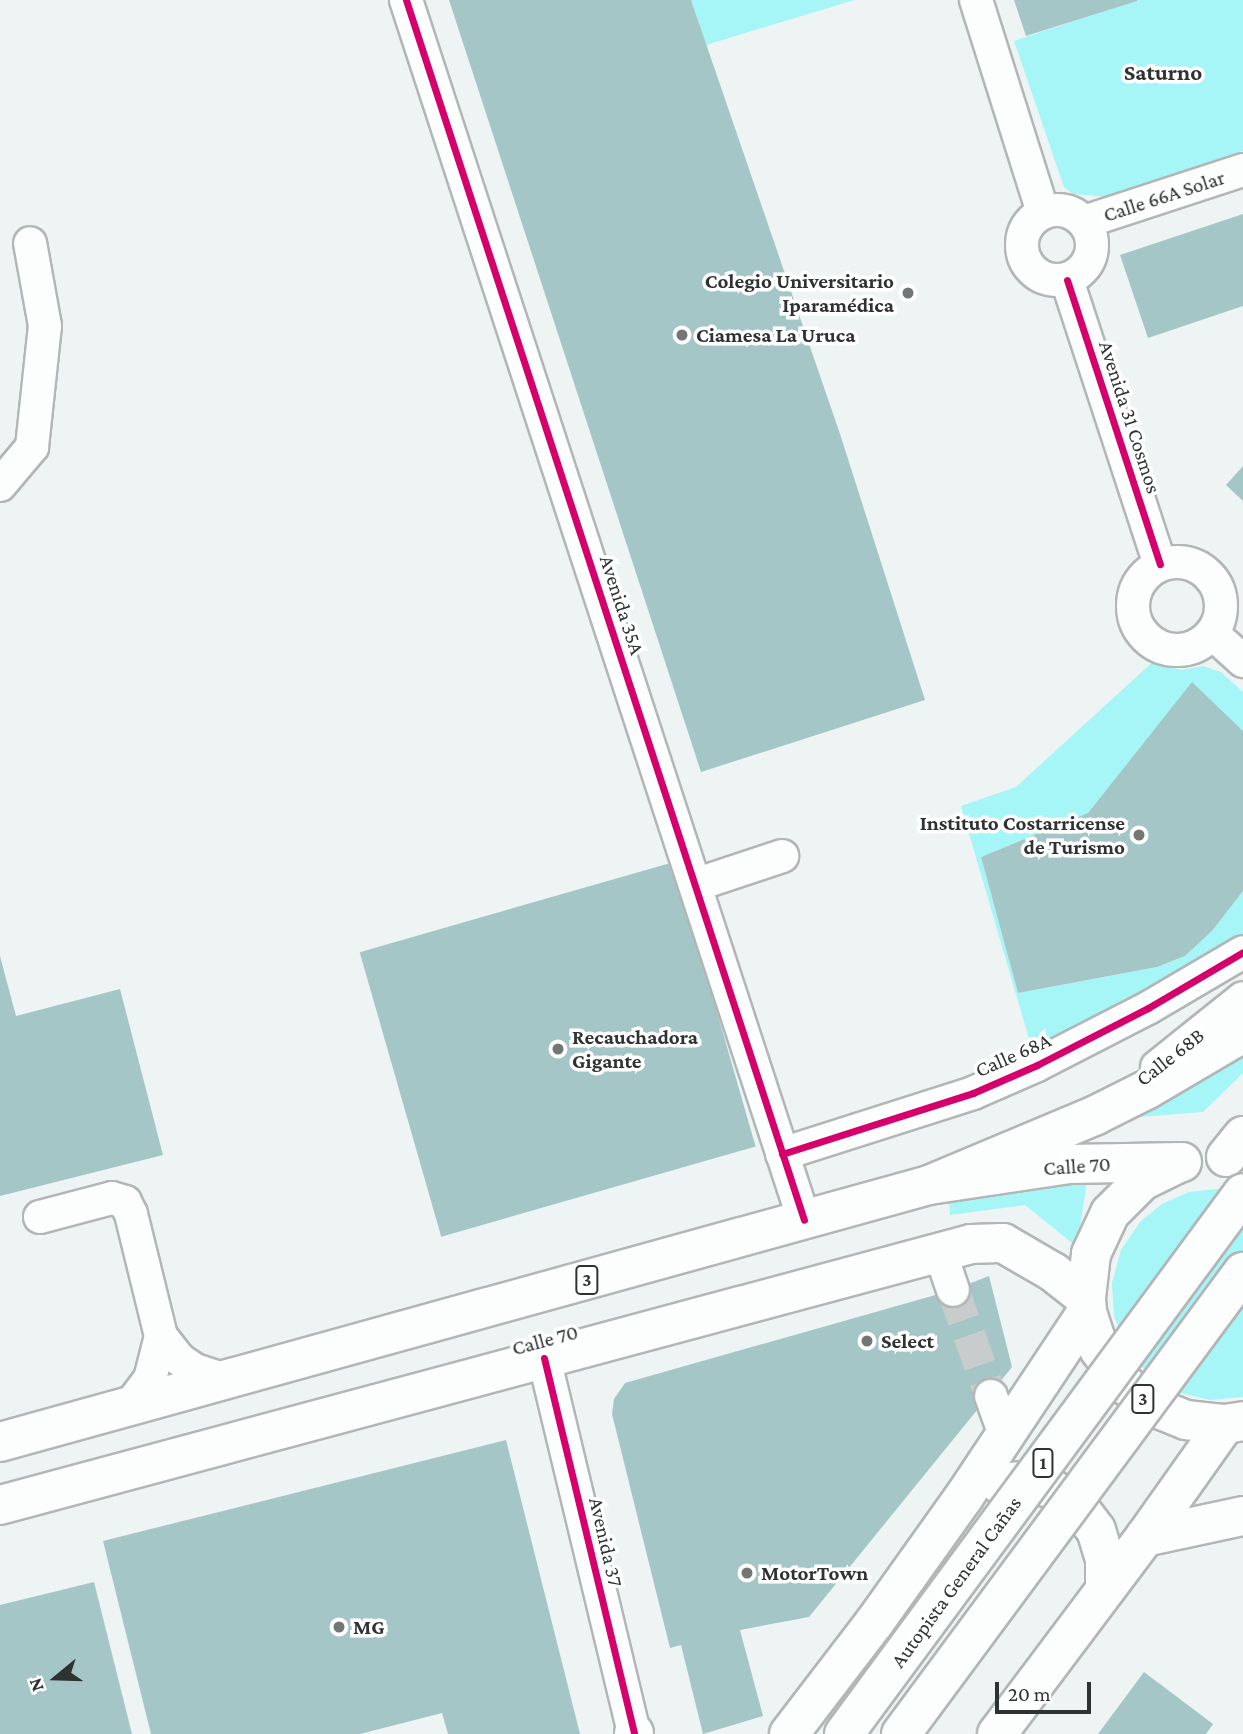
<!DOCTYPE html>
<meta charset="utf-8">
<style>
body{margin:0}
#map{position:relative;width:1243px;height:1734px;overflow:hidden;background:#eef3f3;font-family:"Crimson Pro",serif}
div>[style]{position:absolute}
.green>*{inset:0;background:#a6f5f7}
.building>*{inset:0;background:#a5c6c7;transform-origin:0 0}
.minor-tunnel>*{height:32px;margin-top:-16px;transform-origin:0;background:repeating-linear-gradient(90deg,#c8cccc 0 32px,transparent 0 48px)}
.roads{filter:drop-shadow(2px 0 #b3b6b6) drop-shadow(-2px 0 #b3b6b6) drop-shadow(0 2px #b3b6b6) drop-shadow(0 -2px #b3b6b6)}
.minor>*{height:32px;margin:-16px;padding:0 16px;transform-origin:16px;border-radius:16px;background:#fcfdfd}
.minor>.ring{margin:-16px;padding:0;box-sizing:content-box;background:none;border:32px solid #fcfdfd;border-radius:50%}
.major>*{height:38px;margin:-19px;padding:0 19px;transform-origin:19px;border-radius:19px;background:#fcfdfd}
.highway>*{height:38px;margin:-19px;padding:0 19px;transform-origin:19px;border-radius:19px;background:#fcfdfd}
.bridges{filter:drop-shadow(2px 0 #b3b6b6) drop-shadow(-2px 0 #b3b6b6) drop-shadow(0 2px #b3b6b6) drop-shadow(0 -2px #b3b6b6)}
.highway-bridge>*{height:38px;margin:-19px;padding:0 19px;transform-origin:19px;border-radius:19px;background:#fcfdfd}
.cycleway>*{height:7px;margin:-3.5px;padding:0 3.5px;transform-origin:3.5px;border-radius:3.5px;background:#d6006c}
.dots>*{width:19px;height:19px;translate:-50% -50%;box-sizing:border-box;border:4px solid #fff;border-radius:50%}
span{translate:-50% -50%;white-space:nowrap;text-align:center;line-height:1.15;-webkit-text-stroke:7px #fff;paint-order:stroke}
.shield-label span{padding:2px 5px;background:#fff;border:2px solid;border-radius:5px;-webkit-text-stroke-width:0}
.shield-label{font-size:19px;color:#2f3232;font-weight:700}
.street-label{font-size:21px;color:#2f3232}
.poi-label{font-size:21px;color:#2f3232;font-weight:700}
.right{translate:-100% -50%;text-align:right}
.left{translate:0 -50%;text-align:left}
.neighbourhood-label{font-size:23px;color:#2f3232;font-weight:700}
.north{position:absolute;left:21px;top:1643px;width:70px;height:70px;-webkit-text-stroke:5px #fff;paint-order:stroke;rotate:251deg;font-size:19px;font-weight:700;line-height:28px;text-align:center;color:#2f3232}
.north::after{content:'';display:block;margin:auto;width:24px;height:32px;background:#2f3232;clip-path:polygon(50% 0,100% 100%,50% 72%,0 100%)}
.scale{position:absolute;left:995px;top:1682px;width:96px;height:32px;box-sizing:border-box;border:4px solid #2f3232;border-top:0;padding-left:9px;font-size:21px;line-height:24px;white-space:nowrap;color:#2f3232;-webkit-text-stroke:5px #fff;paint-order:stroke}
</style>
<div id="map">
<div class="green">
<div style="clip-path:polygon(691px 0,854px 0,706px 45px)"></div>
<div style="clip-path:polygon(1138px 0,1243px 0,1243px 151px,1110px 197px,1073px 194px,1064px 187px,1014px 41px)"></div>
<div style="clip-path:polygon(1156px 659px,1169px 667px,1182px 670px,1203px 666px,1221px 672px,1243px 692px,1243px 731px,1192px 683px,1088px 813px,981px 857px,1018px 993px,1157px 967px,1185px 956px,1212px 931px,1243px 891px,1243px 934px,1156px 987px,1032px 1049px,961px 806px,1016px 787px)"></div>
<div style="clip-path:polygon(1243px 1048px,1243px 1073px,1203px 1112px,1102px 1120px)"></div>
<div style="clip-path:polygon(1087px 1181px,1077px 1247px,1025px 1205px,950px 1215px,949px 1196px)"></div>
<div style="clip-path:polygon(1217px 1189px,1243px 1192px,1243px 1397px,1210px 1400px,1177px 1392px,1148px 1374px,1127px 1348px,1114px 1316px,1112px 1283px,1121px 1250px,1140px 1222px,1162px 1204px,1189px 1192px)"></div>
</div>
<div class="building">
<div style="clip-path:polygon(449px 0,691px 0,840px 434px,925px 700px,701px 772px)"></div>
<div style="clip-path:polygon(1014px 0,1137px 0,1137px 1px,1026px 36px)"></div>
<div style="clip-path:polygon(1243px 214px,1243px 306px,1148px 338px,1120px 255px)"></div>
<div style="clip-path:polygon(1243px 466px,1243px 501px,1226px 485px)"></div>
<div style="clip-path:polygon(1192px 682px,1243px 731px,1243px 891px,1212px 931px,1185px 956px,1157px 967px,1018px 993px,981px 857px,1088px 813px)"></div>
<div style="left:674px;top:862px;width:296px;height:327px;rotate:74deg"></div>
<div style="clip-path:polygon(0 956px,16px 1016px,120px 989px,163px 1155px,0 1196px)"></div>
<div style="clip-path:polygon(989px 1276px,1012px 1367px,809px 1617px,740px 1630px,763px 1716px,703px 1734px,681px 1645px,670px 1648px,612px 1414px,614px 1399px,625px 1383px,953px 1290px)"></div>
<div style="clip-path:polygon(506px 1440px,580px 1734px,448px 1734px,442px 1713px,360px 1734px,151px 1734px,103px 1541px)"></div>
<div style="clip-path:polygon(94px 1582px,132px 1734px,0 1734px,0 1605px)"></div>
<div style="clip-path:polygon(1144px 1672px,1213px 1724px,1206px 1734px,1098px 1734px)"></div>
</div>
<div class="minor-tunnel">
<div style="left:953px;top:1290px;width:113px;rotate:70.3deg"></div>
</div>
<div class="roads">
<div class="minor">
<div style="left:406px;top:0;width:1283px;rotate:71.93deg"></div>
<div style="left:976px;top:0;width:223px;rotate:72.5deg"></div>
<div class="ring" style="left:1022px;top:210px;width:38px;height:38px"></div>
<div style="left:1084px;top:222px;width:167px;rotate:-18.1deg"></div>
<div style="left:1067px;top:280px;width:299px;rotate:71.9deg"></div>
<div style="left:0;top:485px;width:50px;rotate:-49.9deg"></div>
<div style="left:32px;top:447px;width:122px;rotate:-83.9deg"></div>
<div style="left:45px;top:326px;width:84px;rotate:-100.2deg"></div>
<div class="ring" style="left:1133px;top:562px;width:56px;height:56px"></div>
<div style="left:1212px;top:633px;width:42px;rotate:42.1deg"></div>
<div style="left:695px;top:885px;width:92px;rotate:-18.4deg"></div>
<div style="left:1157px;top:1067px;width:110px;rotate:-38.7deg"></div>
<div style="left:782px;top:1154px;width:201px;rotate:-17.7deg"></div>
<div style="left:973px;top:1093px;width:70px;rotate:-23.6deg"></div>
<div style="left:1037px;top:1065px;width:125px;rotate:-27.2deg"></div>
<div style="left:1148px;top:1008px;width:110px;rotate:-30.5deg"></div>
<div style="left:40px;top:1217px;width:74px;rotate:-14.8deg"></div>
<div style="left:112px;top:1198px;width:14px;rotate:17deg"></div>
<div style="left:125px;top:1202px;width:13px;rotate:63deg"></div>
<div style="left:131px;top:1214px;width:126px;rotate:76.2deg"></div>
<div style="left:161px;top:1336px;width:44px;rotate:104.3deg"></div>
<div style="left:150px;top:1379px;width:35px;rotate:127deg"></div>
<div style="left:940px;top:1252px;width:40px;rotate:71.1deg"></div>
<div style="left:161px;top:1336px;width:29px;rotate:52deg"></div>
<div style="left:179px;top:1359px;width:19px;rotate:35deg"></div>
<div style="left:195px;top:1370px;width:32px;rotate:18deg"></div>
<div style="left:544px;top:1358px;width:387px;rotate:76.5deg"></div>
<div style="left:991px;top:1396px;width:41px;rotate:70.3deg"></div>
</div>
<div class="major">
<div style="left:1179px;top:1163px;width:41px;rotate:154.1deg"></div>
<div style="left:1142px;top:1181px;width:45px;rotate:135deg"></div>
<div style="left:1110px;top:1213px;width:45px;rotate:114.9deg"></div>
<div style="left:1091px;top:1254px;width:44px;rotate:96.5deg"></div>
<div style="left:1086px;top:1298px;width:14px;rotate:86deg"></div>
<div style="left:1087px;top:1312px;width:39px;rotate:72deg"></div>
<div style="left:1099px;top:1349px;width:39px;rotate:55deg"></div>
<div style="left:1121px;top:1381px;width:39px;rotate:40deg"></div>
<div style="left:1151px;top:1406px;width:38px;rotate:22deg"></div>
<div style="left:1186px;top:1420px;width:39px;rotate:6deg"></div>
<div style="left:1225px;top:1424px;width:18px;rotate:-9deg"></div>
<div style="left:0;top:1442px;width:964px;rotate:-15.46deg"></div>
<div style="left:929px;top:1185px;width:142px;rotate:-8.5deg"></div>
<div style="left:1069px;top:1164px;width:113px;rotate:-1deg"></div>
<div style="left:0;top:1505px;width:1005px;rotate:-15.05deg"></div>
<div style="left:971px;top:1244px;width:32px;rotate:-2deg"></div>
<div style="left:1003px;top:1243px;width:58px;rotate:30.1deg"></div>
<div style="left:1053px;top:1272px;width:42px;rotate:38.2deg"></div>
</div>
<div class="highway">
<div style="left:1226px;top:1157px;width:27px;rotate:-51deg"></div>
<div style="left:929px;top:1185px;width:181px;rotate:-22.7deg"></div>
<div style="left:1096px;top:1115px;width:58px;rotate:-26.6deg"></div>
<div style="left:1148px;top:1089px;width:110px;rotate:-30.5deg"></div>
<div style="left:998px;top:1483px;width:25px;rotate:-5deg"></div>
<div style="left:1023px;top:1481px;width:30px;rotate:15deg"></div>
<div style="left:1052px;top:1489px;width:30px;rotate:33deg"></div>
<div style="left:1077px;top:1505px;width:31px;rotate:53deg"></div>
<div style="left:1096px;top:1530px;width:30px;rotate:73deg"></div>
<div style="left:1105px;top:1559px;width:30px;rotate:90deg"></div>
<div style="left:1145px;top:1537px;width:100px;rotate:-12.1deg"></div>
<div style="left:634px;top:1733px;width:1px;rotate:90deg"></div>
<div style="left:789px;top:1734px;width:140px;rotate:-52.6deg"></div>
<div style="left:874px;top:1623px;width:155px;rotate:-54.5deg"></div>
<div style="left:964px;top:1497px;width:222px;rotate:-56.4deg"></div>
<div style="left:997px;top:1734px;width:246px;rotate:-53.1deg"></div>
<div style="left:1145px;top:1537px;width:138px;rotate:-54.7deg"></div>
</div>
</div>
<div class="bridges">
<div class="highway-bridge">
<div style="left:844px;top:1734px;width:672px;rotate:-53.59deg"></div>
<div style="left:901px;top:1734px;width:575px;rotate:-53.49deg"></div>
</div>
</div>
<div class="cycleway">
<div style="left:406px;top:0;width:1283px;rotate:71.93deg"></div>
<div style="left:1067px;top:280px;width:299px;rotate:71.9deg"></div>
<div style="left:782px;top:1154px;width:201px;rotate:-17.7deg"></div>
<div style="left:973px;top:1093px;width:70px;rotate:-23.6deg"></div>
<div style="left:1037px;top:1065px;width:125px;rotate:-27.2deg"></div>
<div style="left:1148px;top:1008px;width:110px;rotate:-30.5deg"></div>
<div style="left:544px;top:1358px;width:387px;rotate:76.5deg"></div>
</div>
<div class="dots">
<div style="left:908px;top:293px;background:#727676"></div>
<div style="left:682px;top:335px;background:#727676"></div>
<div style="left:1139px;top:835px;background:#727676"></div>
<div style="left:558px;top:1049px;background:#727676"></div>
<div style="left:867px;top:1341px;background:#727676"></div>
<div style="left:747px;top:1573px;background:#727676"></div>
<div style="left:339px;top:1627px;background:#727676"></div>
</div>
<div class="shield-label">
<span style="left:587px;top:1280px">3</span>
<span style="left:1143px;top:1399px">3</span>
<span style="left:1043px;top:1463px">1</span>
</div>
<div class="street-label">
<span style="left:1164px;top:196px;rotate:-18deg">Calle 66A Solar</span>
<span style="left:1130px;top:417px;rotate:72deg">Avenida 31 Cosmos</span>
<span style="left:622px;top:605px;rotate:72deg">Avenida 35A</span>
<span style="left:1013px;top:1055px;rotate:-24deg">Calle 68A</span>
<span style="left:1170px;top:1057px;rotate:-38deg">Calle 68B</span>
<span style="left:1077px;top:1166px;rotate:-4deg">Calle 70</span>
<span style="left:545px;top:1340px;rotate:-15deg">Calle 70</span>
<span style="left:606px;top:1542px;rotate:77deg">Avenida 37</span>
<span style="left:956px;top:1582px;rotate:-54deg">Autopista General Cañas</span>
</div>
<div class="poi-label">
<span class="right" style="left:894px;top:293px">Colegio Universitario<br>Iparamédica</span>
<span class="left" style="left:696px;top:335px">Ciamesa La Uruca</span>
<span class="right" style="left:1125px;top:835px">Instituto Costarricense<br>de Turismo</span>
<span class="left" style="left:572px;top:1049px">Recauchadora<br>Gigante</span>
<span class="left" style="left:881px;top:1341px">Select</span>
<span class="left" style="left:761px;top:1573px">MotorTown</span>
<span class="left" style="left:353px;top:1627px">MG</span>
</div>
<div class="neighbourhood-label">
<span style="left:1163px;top:72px">Saturno</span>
</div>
<div class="north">N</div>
<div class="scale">20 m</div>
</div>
